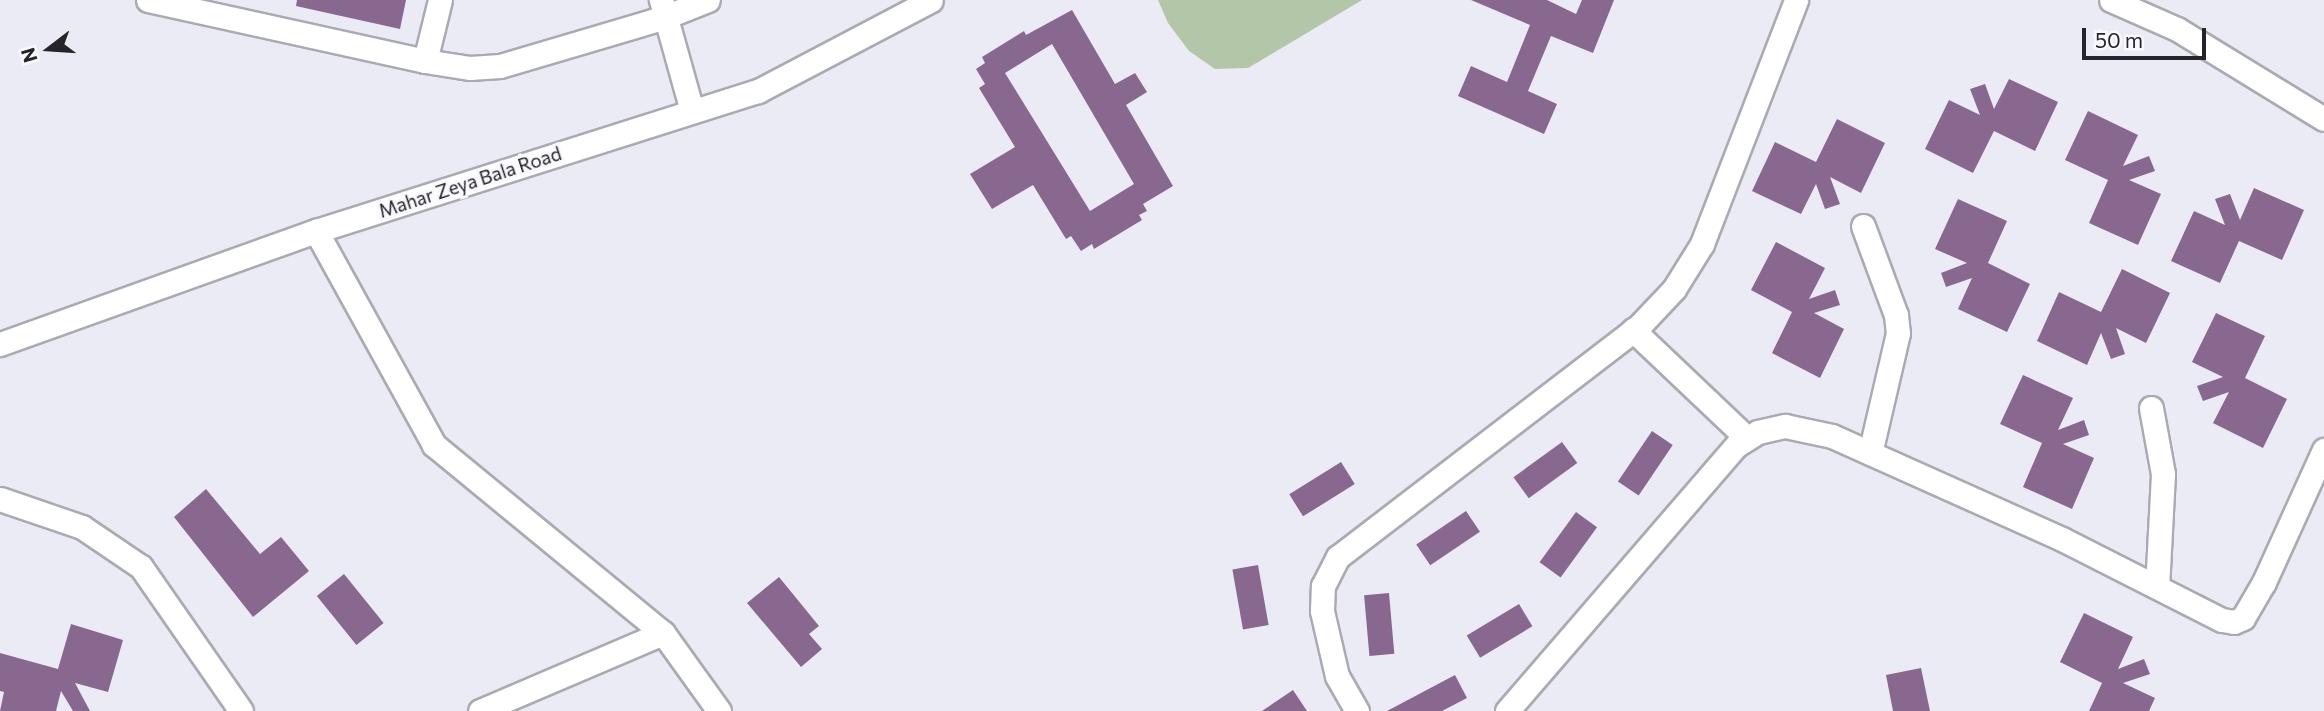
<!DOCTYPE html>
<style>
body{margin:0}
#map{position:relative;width:2324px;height:711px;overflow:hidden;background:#ebebf5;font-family:Commissioner,sans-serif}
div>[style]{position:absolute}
.green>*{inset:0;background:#b3c7a8}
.building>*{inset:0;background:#896890;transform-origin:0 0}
.roads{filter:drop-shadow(2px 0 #aaaab3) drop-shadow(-2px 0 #aaaab3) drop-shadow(0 2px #aaaab3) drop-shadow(0 -2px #aaaab3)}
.minor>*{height:23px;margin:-11.5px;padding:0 11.5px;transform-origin:11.5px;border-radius:11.5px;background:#fff}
span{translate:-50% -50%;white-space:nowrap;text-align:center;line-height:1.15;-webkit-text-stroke:6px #f9f9ff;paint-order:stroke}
.street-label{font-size:19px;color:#252529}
.north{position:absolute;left:14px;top:14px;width:70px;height:70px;-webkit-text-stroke:5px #f9f9ff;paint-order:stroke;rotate:253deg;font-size:19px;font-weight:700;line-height:28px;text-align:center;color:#252529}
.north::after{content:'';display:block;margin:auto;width:24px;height:32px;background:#252529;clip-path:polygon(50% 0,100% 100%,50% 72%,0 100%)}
.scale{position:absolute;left:2082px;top:28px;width:124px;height:32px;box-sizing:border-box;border:4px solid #252529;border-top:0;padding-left:9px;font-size:21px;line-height:24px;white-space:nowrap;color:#252529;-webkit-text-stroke:5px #f9f9ff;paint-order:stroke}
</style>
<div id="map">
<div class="green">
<div style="clip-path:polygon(1158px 0,1362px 0,1248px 68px,1215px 69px,1189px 51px,1168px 23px)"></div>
</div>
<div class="building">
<div style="clip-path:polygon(297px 0,406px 0,400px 29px,296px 6px)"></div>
<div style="clip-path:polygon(1471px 0,1547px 0,1576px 14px,1582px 0,1614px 0,1593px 53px,1551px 36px,1528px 91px,1557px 104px,1544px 134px,1458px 96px,1471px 66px,1507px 82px,1530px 25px)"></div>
<div style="clip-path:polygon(evenodd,1072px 10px,1115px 84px,1135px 73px,1147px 92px,1126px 105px,1173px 186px,1143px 204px,1147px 211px,1139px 215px,1142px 220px,1094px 249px,1092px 244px,1081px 251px,1071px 236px,1066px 239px,1033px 185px,992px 209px,970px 174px,1015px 147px,979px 88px,985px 84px,976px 69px,985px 63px,982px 57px,1024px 31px,1026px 35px,1072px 10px,1052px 44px,1134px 184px,1090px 211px,1005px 73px,1052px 44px)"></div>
<div style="clip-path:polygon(2009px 79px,2058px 102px,2035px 151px,1994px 131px,1973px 173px,1925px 149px,1949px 100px,1980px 115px,1970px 89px,1985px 84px,1994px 109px)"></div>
<div style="clip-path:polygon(2088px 111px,2138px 135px,2123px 166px,2149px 156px,2155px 171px,2129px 180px,2161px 194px,2138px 245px,2089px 223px,2108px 180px,2065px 160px)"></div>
<div style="clip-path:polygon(1837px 119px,1885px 143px,1861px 193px,1830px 177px,1840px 204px,1825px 209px,1816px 184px,1801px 214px,1752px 191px,1775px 142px,1816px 162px)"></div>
<div style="clip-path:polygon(2254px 188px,2304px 210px,2282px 260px,2239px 241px,2220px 283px,2171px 261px,2194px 211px,2225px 225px,2215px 199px,2230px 194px,2240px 220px)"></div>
<div style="clip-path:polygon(1958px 199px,2007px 221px,1988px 263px,2030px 284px,2007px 332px,1958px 309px,1972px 278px,1946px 287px,1941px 273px,1967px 263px,1935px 249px)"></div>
<div style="clip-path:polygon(1776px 242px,1825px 268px,1809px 299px,1835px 290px,1840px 305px,1814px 313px,1844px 329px,1820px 378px,1772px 353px,1792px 312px,1751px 290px)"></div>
<div style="clip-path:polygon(2122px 269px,2170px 293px,2146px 343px,2116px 328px,2125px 354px,2111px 359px,2101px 333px,2087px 365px,2037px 341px,2059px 292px,2101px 312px)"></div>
<div style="clip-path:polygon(2216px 313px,2265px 336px,2245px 378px,2287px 399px,2263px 448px,2213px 423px,2229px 392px,2203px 401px,2197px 386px,2223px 377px,2192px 362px)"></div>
<div style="clip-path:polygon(2023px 375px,2073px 398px,2058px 430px,2084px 420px,2089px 435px,2063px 444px,2094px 458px,2072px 509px,2023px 487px,2042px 443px,2000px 424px)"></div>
<div style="left:1652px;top:431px;width:25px;height:61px;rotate:34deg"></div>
<div style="left:1562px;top:442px;width:26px;height:60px;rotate:54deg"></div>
<div style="left:1341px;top:462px;width:26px;height:61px;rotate:58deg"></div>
<div style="clip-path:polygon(206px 489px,260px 554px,281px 537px,309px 571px,253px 617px,174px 517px)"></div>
<div style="left:1466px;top:511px;width:25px;height:60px;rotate:56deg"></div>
<div style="left:1576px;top:512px;width:26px;height:62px;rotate:36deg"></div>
<div style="left:1258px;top:565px;width:61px;height:26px;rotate:80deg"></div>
<div style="left:344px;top:574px;width:63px;height:35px;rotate:51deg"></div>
<div style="clip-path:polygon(779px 577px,819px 626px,809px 634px,822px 649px,801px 667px,747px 603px)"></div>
<div style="left:1389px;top:593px;width:61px;height:25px;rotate:85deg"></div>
<div style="left:1519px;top:604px;width:26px;height:61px;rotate:59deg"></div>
<div style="clip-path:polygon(2084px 613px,2133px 637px,2118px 669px,2144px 659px,2150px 674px,2123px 683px,2155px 698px,2149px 711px,2089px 711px,2102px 683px,2060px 662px)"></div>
<div style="clip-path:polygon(71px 624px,123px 640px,108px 692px,75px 683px,90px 711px,73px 711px,61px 691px,56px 711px,0 711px,4px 692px,0 691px,0 653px,58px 669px)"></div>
<div style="clip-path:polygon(1921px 668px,1930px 711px,1893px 711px,1886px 675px)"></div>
<div style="clip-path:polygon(1455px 675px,1467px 698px,1442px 711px,1387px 711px)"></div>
<div style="clip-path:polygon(1293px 690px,1307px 711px,1262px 711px)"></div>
</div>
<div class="roads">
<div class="minor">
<div style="left:148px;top:0;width:284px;rotate:12.4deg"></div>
<div style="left:425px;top:61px;width:46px;rotate:8.8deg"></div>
<div style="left:470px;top:68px;width:30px;rotate:-4deg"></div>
<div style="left:500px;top:66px;width:172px;rotate:-16.5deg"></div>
<div style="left:665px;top:17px;width:46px;rotate:-21.6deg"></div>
<div style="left:661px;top:0;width:115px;rotate:74.4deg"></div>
<div style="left:2111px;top:0;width:72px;rotate:23.7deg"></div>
<div style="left:2177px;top:29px;width:172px;rotate:31.5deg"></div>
<div style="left:425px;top:61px;width:63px;rotate:-76.2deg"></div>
<div style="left:1863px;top:226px;width:95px;rotate:69.7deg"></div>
<div style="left:1896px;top:315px;width:18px;rotate:84deg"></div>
<div style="left:1898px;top:333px;width:123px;rotate:103.1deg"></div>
<div style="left:316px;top:231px;width:244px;rotate:61.1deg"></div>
<div style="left:434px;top:445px;width:296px;rotate:39.4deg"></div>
<div style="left:663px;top:633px;width:96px;rotate:54.3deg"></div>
<div style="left:1633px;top:330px;width:157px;rotate:43.5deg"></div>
<div style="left:0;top:344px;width:336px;rotate:-19.7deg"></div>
<div style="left:316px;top:231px;width:464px;rotate:-17.6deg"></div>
<div style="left:758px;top:91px;width:195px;rotate:-27.7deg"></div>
<div style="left:2151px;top:408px;width:67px;rotate:79.7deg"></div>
<div style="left:2163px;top:474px;width:113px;rotate:93deg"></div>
<div style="left:0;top:499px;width:87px;rotate:18.9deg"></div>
<div style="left:82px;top:527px;width:71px;rotate:34.1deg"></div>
<div style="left:141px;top:567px;width:175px;rotate:55.2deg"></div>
<div style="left:480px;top:711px;width:199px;rotate:-23.1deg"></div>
<div style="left:1357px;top:711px;width:40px;rotate:-119.7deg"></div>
<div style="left:1337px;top:676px;width:67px;rotate:-103deg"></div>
<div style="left:1322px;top:611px;width:25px;rotate:-88deg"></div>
<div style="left:1323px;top:586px;width:33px;rotate:-63deg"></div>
<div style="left:1338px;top:557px;width:381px;rotate:-37.5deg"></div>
<div style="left:1640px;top:325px;width:50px;rotate:-46.6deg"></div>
<div style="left:1674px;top:289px;width:53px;rotate:-58.1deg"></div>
<div style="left:1702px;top:244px;width:261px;rotate:-68.9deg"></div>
<div style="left:1507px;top:711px;width:352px;rotate:-49.2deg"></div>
<div style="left:1737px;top:445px;width:25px;rotate:-32deg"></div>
<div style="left:1758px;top:432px;width:28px;rotate:-13deg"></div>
<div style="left:1785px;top:426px;width:48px;rotate:12deg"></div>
<div style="left:1832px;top:436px;width:252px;rotate:24.1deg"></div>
<div style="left:2062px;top:539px;width:179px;rotate:26.9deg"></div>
<div style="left:2222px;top:620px;width:12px;rotate:9deg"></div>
<div style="left:2234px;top:622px;width:10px;rotate:-24deg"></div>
<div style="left:2243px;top:618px;width:42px;rotate:-59.7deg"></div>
<div style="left:2264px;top:582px;width:145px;rotate:-65.6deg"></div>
</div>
</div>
<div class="street-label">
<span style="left:470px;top:182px;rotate:-18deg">Mahar Zeya Bala Road</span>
</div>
<div class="north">N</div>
<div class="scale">50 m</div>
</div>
